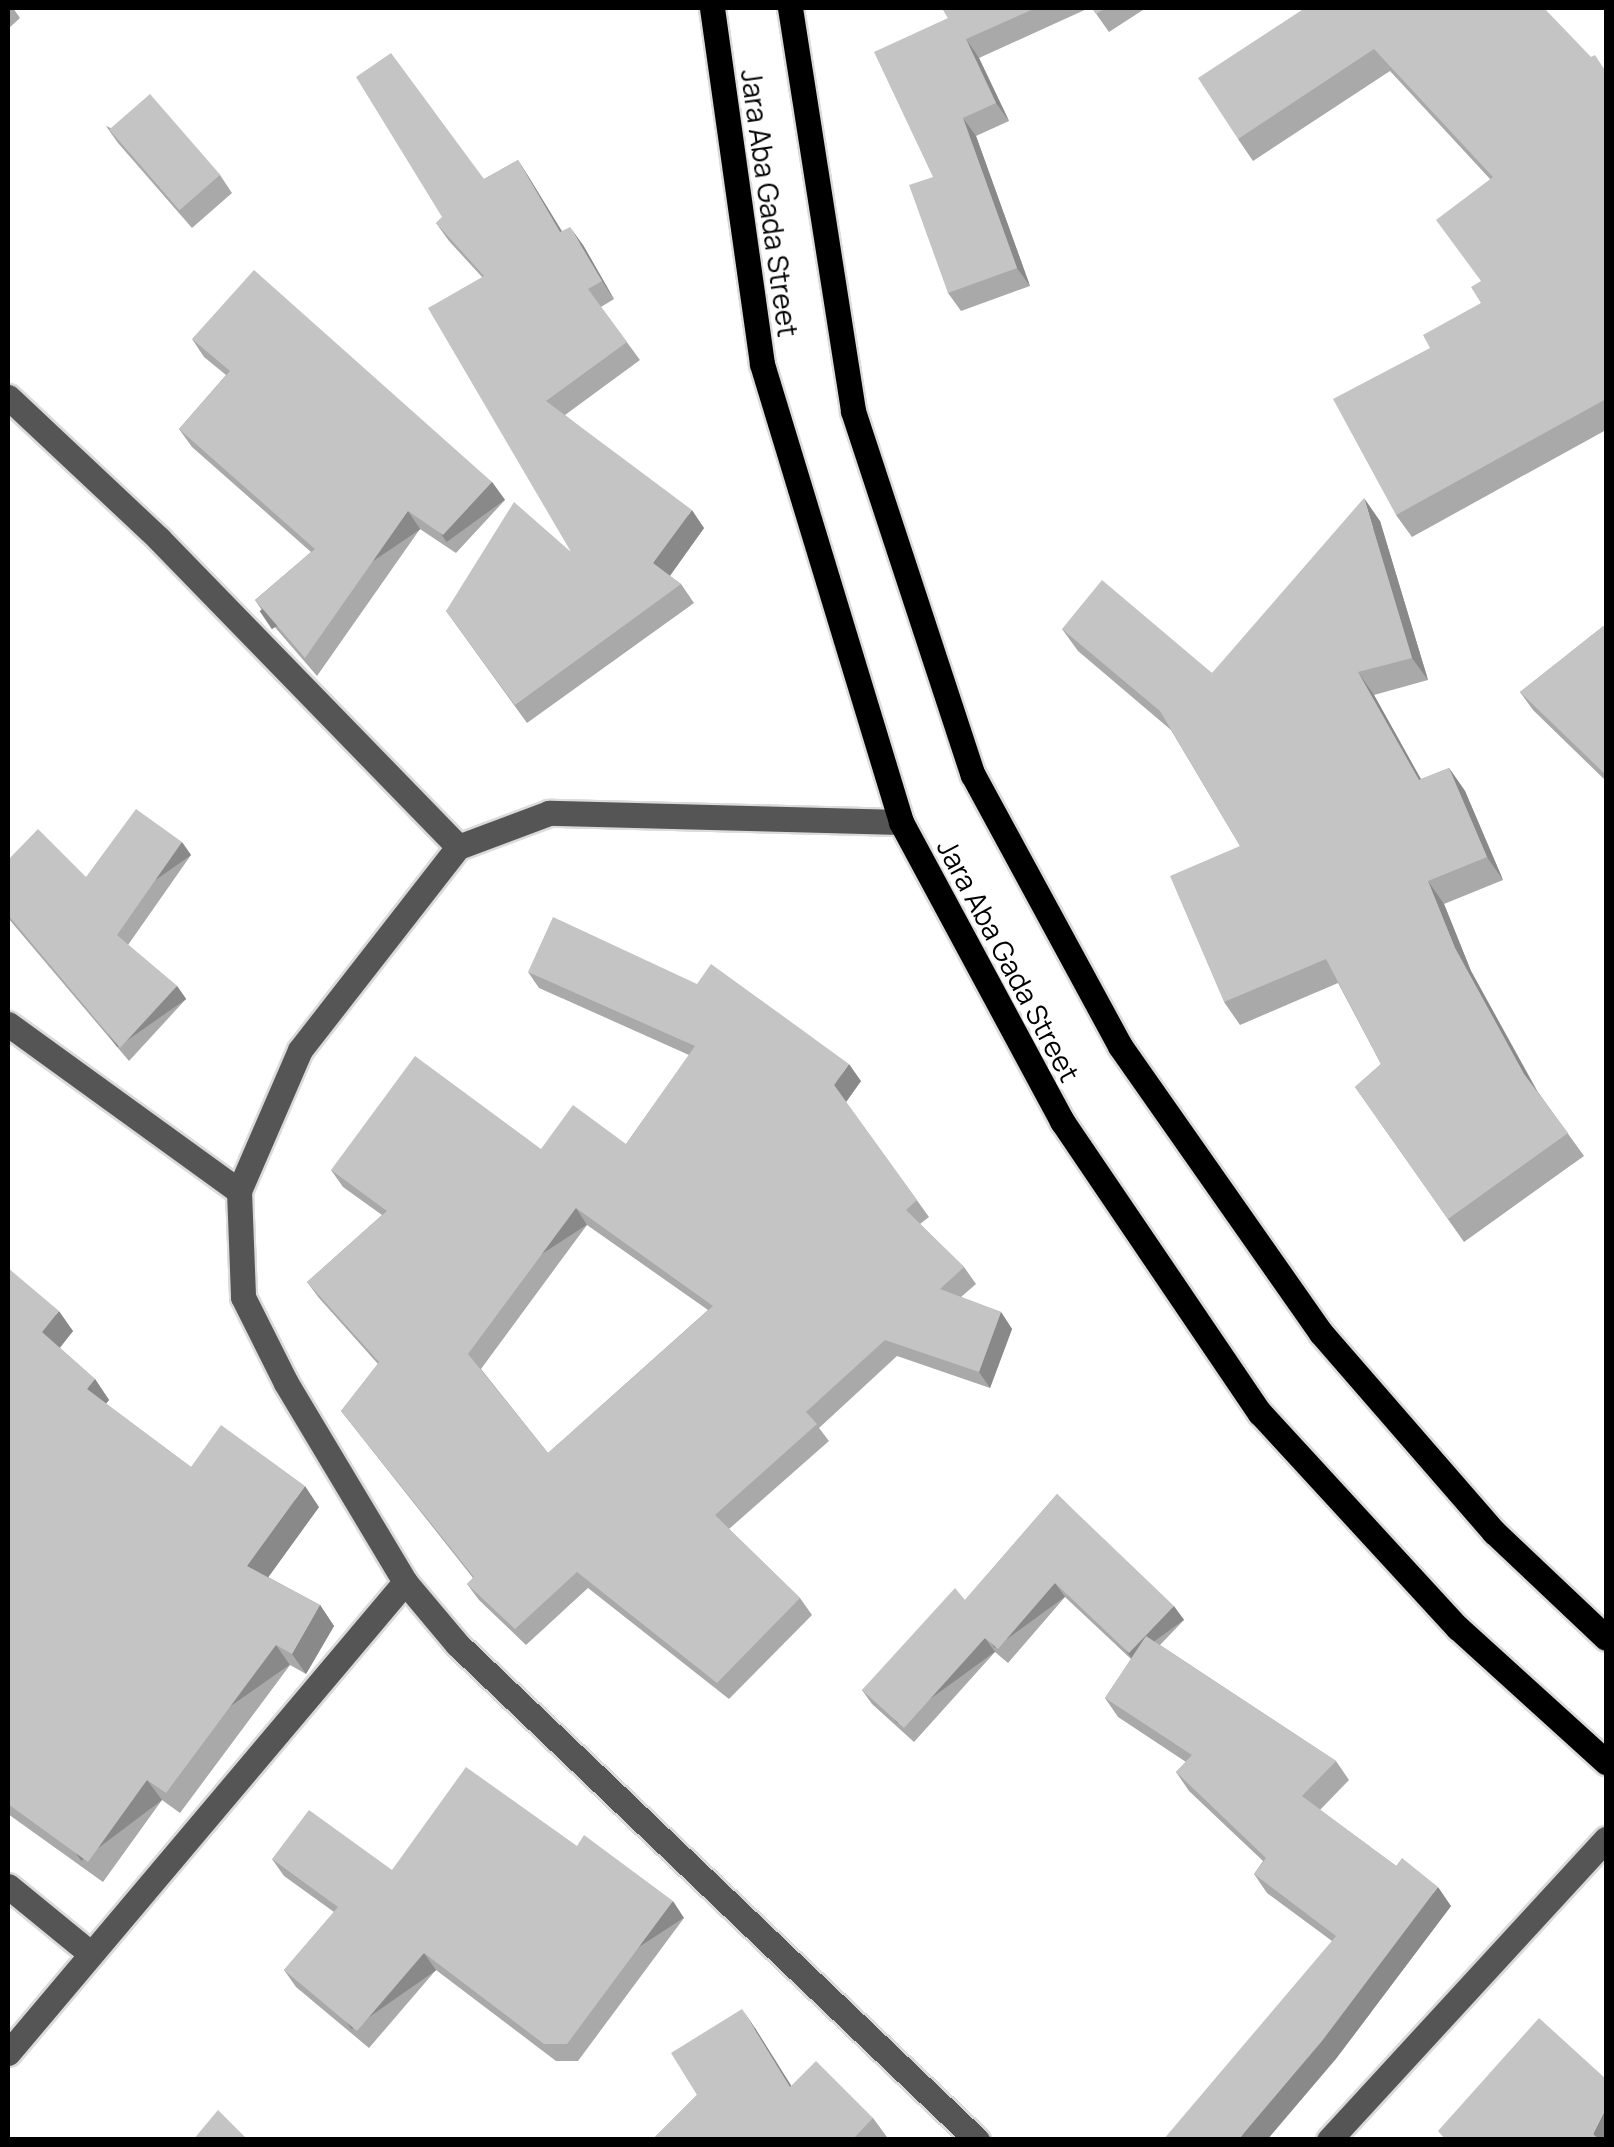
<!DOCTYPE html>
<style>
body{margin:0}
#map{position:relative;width:1614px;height:2147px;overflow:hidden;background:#fff;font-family:Manrope,sans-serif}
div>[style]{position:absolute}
.roads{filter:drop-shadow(2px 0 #dbdbdb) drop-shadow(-2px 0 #dbdbdb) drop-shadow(0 2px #dbdbdb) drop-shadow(0 -2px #dbdbdb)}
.minor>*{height:25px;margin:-12.5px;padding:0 12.5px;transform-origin:12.5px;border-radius:12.5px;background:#555}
.major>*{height:25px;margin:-12.5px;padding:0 12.5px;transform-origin:12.5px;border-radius:12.5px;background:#000}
.wall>*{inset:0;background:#a9a9a9}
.shaded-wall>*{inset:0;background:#898989;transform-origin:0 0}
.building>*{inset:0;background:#c4c4c4;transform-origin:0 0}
span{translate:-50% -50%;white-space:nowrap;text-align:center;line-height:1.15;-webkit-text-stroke:9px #fff;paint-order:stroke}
.street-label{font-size:28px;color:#000}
.frame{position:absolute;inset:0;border:10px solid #000;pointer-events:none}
</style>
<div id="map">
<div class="roads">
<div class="minor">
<div style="left:8px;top:397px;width:207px;rotate:43.2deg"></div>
<div style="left:159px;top:539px;width:429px;rotate:45.8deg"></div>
<div style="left:901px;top:822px;width:352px;rotate:-178.5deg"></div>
<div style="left:549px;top:813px;width:97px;rotate:159.5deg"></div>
<div style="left:458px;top:847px;width:257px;rotate:127.9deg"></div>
<div style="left:300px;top:1050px;width:154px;rotate:113.4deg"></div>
<div style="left:239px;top:1191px;width:106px;rotate:87.8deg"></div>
<div style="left:243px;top:1297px;width:96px;rotate:63.4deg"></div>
<div style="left:286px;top:1383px;width:232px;rotate:59.1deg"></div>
<div style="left:405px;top:1582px;width:81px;rotate:50deg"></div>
<div style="left:457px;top:1644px;width:719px;rotate:43.65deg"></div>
<div style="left:8px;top:1024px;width:285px;rotate:35.9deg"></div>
<div style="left:8px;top:1886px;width:107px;rotate:39.3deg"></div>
<div style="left:8px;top:2053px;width:616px;rotate:-49.87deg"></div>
<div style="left:1329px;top:2140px;width:409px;rotate:-47.4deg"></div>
</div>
<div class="major">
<div style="left:712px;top:8px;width:359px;rotate:82deg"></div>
<div style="left:762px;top:364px;width:479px;rotate:73.1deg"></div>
<div style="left:901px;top:822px;width:340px;rotate:61.7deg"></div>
<div style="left:1062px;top:1121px;width:353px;rotate:55.9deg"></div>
<div style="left:1260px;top:1413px;width:292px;rotate:47.4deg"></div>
<div style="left:1458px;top:1628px;width:200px;rotate:42.2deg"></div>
<div style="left:790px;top:8px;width:408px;rotate:81.1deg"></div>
<div style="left:853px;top:411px;width:383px;rotate:71.8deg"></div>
<div style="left:973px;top:775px;width:308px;rotate:61.5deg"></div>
<div style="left:1120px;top:1046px;width:350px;rotate:55deg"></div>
<div style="left:1321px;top:1333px;width:264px;rotate:49deg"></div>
<div style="left:1494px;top:1532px;width:154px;rotate:43.4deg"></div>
</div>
</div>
<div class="wall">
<div style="clip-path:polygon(8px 8px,13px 8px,20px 18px,8px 29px)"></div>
<div style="clip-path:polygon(942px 8px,1089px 8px,979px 58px,1009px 121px,976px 136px,1030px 286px,961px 311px,948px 293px,933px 177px,948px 18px)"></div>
<div style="clip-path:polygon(1092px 8px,1146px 8px,1109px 32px)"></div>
<div style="clip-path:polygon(1305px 8px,1591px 57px,1606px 71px,1606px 430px,1412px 537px,1396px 515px,1430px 348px,1481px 303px,1481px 282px,1490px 179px,1390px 71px,1253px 161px,1238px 139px)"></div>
<div style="clip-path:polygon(106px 126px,220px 175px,232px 193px,192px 228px,118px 143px)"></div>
<div style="clip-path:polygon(518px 160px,562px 231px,583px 245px,614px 299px,601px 307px,640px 360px,565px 415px,704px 528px,670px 576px,681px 584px,694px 603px,527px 723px,446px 611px,571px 552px,482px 277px,449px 241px,436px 223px,484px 179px)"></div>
<div style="clip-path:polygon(192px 339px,492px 482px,505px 500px,456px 553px,420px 529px,317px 676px,267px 618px,255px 600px,311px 552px,192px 447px,179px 429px,226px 375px,204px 357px)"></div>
<div style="clip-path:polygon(1380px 521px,1428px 680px,1374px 695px,1421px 779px,1449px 768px,1465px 791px,1503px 880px,1444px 904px,1471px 971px,1538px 1092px,1584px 1156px,1464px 1242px,1355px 1087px,1381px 1064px,1338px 983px,1240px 1025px,1224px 1002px,1240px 846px,1171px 730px,1078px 651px,1062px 629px,1212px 673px)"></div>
<div style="clip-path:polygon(1606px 624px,1606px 781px,1533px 710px,1520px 692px)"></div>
<div style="clip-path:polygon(191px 855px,128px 945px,177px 986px,186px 999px,129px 1061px,8px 918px,8px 860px,86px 877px)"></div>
<div style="clip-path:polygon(evenodd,528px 972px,861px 1081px,846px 1102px,929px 1217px,920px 1224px,964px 1267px,976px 1284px,961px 1297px,1001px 1312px,1012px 1329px,990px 1388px,897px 1356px,819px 1428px,829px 1441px,729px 1529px,800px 1598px,812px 1615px,729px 1699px,588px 1588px,526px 1645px,479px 1600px,467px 1584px,473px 1578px,341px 1411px,378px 1364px,319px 1298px,307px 1282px,382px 1215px,343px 1187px,331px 1170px,541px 1149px,626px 1144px,689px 1055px,539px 988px,528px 972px,587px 1225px,708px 1310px,548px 1453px,481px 1369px,587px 1225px)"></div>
<div style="clip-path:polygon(8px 1268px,73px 1331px,60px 1348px,95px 1379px,109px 1400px,106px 1404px,191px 1467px,319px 1507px,268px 1577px,320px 1605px,334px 1626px,306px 1674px,290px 1665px,180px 1813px,162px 1800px,103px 1882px,8px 1814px)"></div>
<div style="clip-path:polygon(1057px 1494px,1184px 1620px,1160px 1645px,1336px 1761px,1349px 1780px,1320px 1810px,1451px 1906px,1335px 2060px,1332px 1941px,1267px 1893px,1254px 1874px,1263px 1861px,1189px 1791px,1176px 1772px,1186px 1762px,1118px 1717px,1105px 1698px,1131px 1659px,1065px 1597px,1008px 1663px,995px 1652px,914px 1742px,872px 1704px,862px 1690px,965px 1600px)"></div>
<div style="clip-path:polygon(577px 1846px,684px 1918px,578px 2061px,556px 2061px,436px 1970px,369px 2048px,296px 1987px,284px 1970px,334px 1912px,284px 1876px,272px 1859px,392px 1870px)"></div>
<div style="clip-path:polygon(755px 2028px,791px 2086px,873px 2118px,887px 2137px,884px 2140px,652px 2140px,697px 2095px)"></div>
</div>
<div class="shaded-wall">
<div style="clip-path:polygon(966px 39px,979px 58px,1009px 121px,996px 103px)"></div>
<div style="clip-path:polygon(963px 118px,976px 136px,1030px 286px,1017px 268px)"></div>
<div style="clip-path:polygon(518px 160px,530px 179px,573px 250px,560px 232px)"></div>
<div style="clip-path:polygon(570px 227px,583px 245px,614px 299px,602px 281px)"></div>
<div style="left:492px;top:482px;width:22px;height:72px;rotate:54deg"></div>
<div style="clip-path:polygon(1364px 498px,1380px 521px,1428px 680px,1412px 658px)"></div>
<div style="clip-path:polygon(692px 510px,704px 528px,666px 581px,653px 563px)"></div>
<div style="left:408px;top:511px;width:22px;height:179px;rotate:56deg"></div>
<div style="clip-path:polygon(1358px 672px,1374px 695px,1434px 803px,1419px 780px)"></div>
<div style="clip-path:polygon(1449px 768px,1465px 791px,1503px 880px,1487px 857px)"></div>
<div style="left:182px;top:842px;width:16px;height:113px;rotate:55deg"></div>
<div style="clip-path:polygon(1428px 881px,1444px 904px,1471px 971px,1540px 1097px,1524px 1074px,1455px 948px)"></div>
<div style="left:177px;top:986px;width:16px;height:84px;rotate:55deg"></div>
<div style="clip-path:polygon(849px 1064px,861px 1081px,846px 1102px,834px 1085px)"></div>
<div style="left:576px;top:1208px;width:20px;height:182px;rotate:57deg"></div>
<div style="clip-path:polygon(59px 1311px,73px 1331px,56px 1352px,42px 1332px)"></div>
<div style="clip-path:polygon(1001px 1312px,1012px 1329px,990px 1388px,979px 1372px)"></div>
<div style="clip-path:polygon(95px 1379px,109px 1400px,101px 1409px,87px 1389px)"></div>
<div style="clip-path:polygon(305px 1486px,319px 1507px,262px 1586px,247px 1566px)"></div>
<div style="left:1055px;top:1583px;width:17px;height:87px;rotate:54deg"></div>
<div style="clip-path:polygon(320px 1605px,334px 1626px,306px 1674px,292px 1654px)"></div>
<div style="left:1174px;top:1606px;width:17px;height:65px;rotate:54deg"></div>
<div style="left:985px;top:1638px;width:17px;height:121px;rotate:54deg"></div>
<div style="left:276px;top:1645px;width:24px;height:184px;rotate:55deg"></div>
<div style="left:147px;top:1780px;width:25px;height:101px;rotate:53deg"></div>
<div style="clip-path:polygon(1438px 1887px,1451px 1906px,1335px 2060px,1267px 2140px,1238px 2140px)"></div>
<div style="left:673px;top:1901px;width:20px;height:178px;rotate:57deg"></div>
<div style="left:424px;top:1953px;width:21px;height:103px;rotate:55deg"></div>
<div style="clip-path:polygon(742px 2009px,755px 2028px,804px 2106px,790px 2087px)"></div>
<div style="clip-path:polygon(1606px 2108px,1606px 2140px,1596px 2140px,1593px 2134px)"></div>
</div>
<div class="building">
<div style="clip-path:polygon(942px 8px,1036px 8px,966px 39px,996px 103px,963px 118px,1017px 268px,948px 293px,909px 185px,933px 177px,874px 52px,948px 18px)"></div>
<div style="clip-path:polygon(1092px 8px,1106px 8px,1096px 14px)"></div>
<div style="clip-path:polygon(1305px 8px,1544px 8px,1591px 57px,1595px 55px,1606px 72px,1606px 399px,1396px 515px,1333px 399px,1430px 348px,1423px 335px,1481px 303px,1471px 287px,1481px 281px,1436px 220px,1493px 177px,1374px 49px,1238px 139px,1198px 78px)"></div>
<div style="clip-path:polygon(391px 53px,484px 179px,518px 160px,560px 232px,570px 227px,602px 281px,588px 289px,627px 342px,546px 401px,692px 510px,653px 563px,681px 584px,515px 705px,446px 611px,514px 502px,571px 552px,428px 308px,484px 276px,436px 223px,442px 217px,356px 77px)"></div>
<div style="left:150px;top:94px;width:107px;height:54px;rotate:49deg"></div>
<div style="clip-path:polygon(254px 270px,492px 482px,443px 535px,408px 511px,305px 658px,255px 600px,315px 549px,179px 429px,230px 371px,192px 339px)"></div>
<div style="clip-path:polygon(1364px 498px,1412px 658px,1358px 672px,1419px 780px,1449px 768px,1487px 857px,1428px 881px,1455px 948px,1524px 1074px,1568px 1133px,1448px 1219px,1355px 1087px,1381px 1064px,1326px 959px,1224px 1002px,1170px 876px,1240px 846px,1160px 711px,1062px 629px,1102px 580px,1212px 673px)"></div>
<div style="clip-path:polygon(1606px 624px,1606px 775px,1520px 692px)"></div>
<div style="clip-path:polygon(136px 809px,182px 842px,117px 935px,177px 986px,120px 1048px,8px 915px,8px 860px,38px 829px,86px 877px)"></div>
<div style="clip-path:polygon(evenodd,553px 917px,697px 984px,711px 964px,849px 1064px,834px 1085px,917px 1200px,906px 1210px,964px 1267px,940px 1289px,1001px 1312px,979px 1372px,885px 1340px,806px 1412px,817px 1424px,715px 1515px,800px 1598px,717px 1683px,577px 1572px,515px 1629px,467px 1584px,474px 1577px,341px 1411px,379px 1362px,307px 1282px,387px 1211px,331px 1170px,415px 1056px,541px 1149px,573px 1105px,626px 1144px,695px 1046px,528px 972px,553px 917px,576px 1208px,713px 1306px,548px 1453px,468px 1354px,576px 1208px)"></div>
<div style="clip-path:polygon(8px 1268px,59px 1311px,42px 1332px,95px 1379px,87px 1389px,191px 1467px,221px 1425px,305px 1486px,247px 1566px,320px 1605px,292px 1654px,276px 1645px,166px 1793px,147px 1780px,88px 1862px,8px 1804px)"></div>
<div style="clip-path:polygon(1057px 1494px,1174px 1606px,1129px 1653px,1055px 1583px,998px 1649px,985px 1638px,904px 1728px,862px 1690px,955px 1588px,965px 1600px)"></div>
<div style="clip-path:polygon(1146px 1636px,1336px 1761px,1302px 1796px,1396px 1866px,1402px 1858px,1438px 1887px,1322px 2041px,1238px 2140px,1163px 2140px,1336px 1936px,1254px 1874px,1266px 1858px,1176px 1772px,1192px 1755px,1105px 1698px)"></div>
<div style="clip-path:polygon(466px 1767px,577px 1846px,584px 1835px,673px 1901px,567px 2044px,544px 2044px,424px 1953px,357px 2031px,284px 1970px,338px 1907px,272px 1859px,309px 1810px,392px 1870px)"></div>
<div style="clip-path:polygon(742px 2009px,790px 2087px,816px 2061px,873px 2118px,852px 2140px,652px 2140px,697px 2095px,671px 2053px)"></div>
<div style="clip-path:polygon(1539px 2018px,1606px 2079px,1606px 2108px,1593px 2134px,1600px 2140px,1446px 2140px,1438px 2131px)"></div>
<div style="clip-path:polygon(218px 2110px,248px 2140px,193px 2140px)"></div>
</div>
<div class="street-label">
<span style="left:770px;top:203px;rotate:82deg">Jara Aba Gada Street</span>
<span style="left:1009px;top:960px;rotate:62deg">Jara Aba Gada Street</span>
</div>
<div class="frame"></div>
</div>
